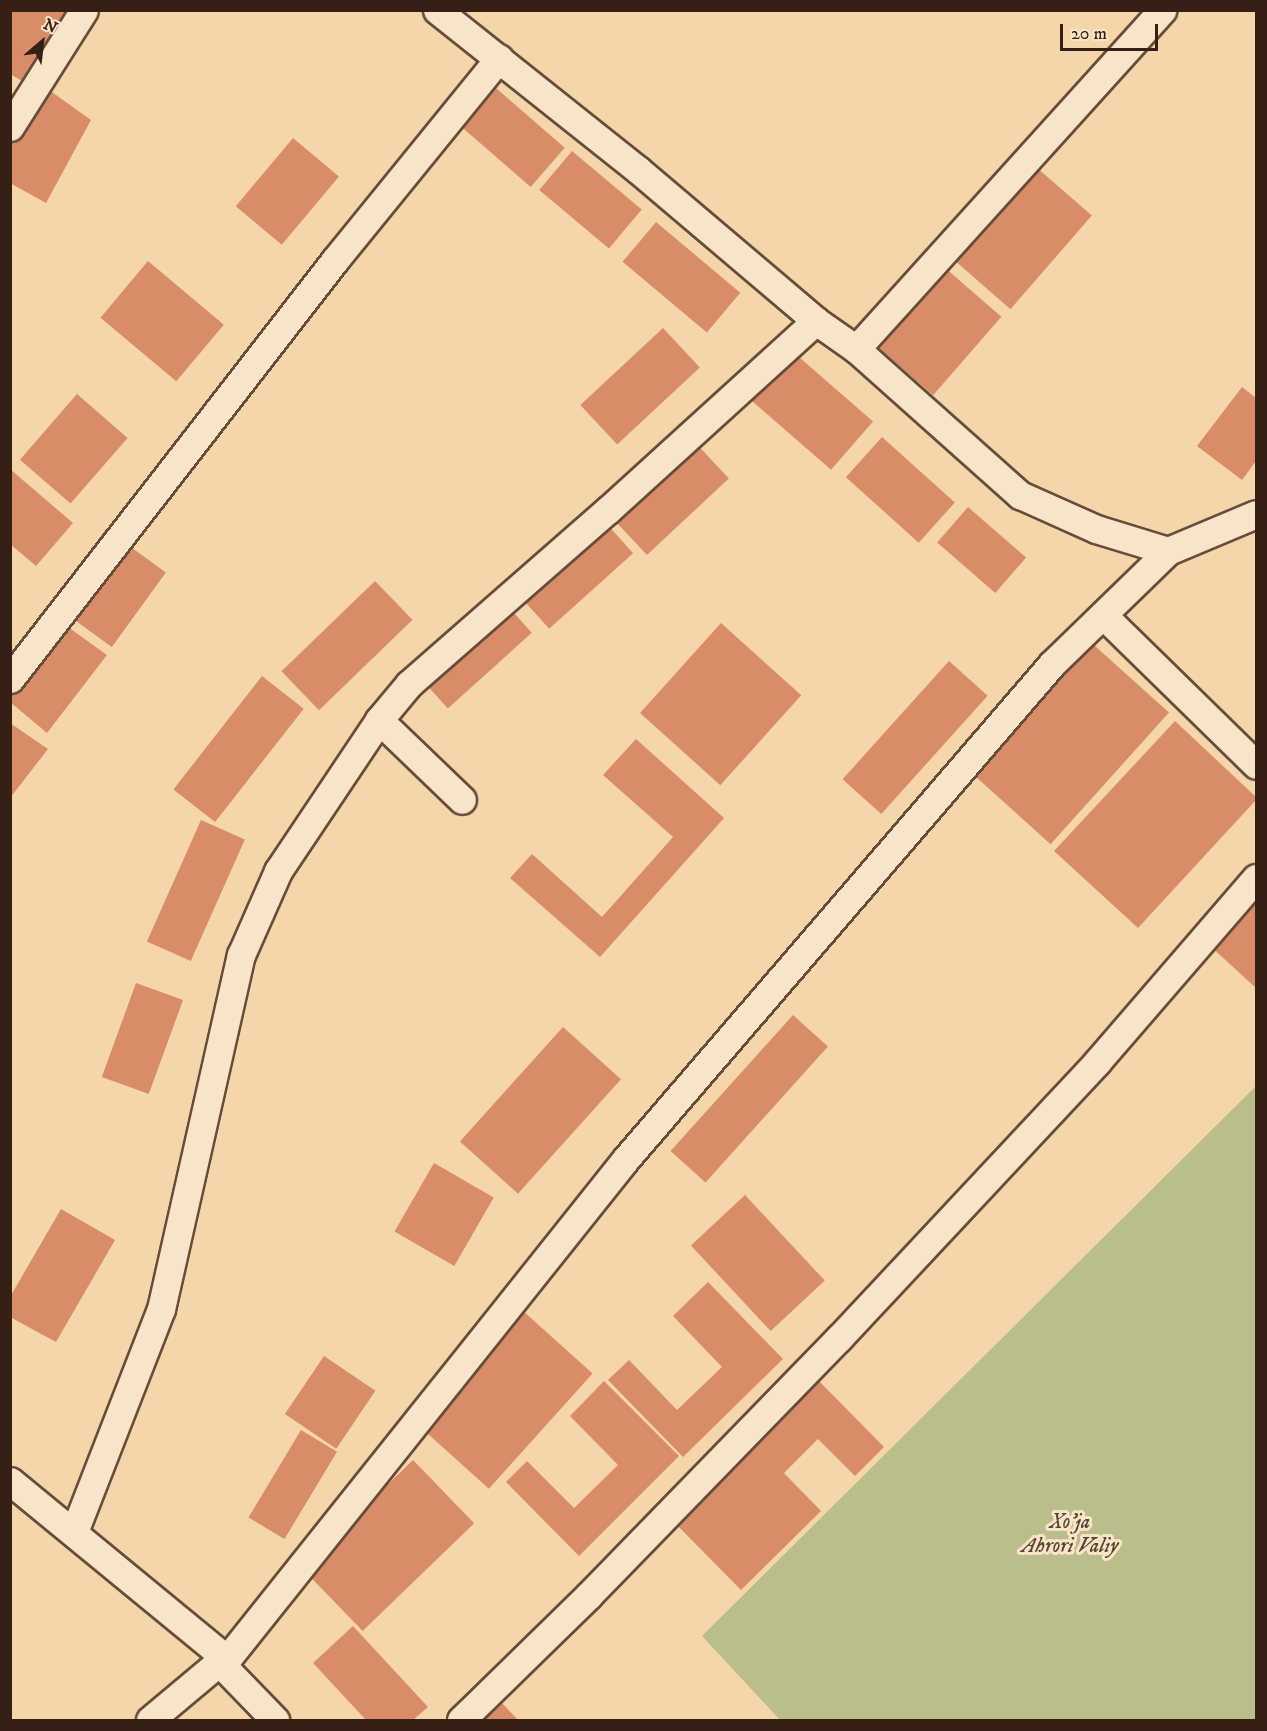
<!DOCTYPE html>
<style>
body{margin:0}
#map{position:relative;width:1267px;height:1731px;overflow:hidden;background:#f5d6aa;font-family:"IM FELL DW Pica",serif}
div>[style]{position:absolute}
.green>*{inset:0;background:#babe8a}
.building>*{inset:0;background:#d98c68;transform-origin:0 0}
.roads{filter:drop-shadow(2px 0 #664d3a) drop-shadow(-2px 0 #664d3a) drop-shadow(0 2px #664d3a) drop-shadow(0 -2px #664d3a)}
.minor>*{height:27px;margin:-13.5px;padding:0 13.5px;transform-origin:13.5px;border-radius:13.5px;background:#f8e4c8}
span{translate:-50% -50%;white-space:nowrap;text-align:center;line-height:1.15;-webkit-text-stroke:6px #f8e4c8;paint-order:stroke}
.park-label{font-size:21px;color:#574732;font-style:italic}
.frame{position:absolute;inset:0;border:12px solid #361f14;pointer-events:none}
.north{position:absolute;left:12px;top:12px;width:60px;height:60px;-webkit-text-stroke:4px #f8e4c8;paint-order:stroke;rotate:28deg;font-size:16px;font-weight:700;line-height:24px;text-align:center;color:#361f14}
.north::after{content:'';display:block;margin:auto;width:21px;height:27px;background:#361f14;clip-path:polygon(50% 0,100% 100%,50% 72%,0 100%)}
.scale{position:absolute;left:1060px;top:24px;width:98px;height:27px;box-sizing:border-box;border:3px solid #361f14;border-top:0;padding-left:8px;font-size:18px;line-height:21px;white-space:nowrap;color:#361f14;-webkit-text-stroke:4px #f8e4c8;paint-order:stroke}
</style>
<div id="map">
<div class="green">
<div style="clip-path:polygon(1256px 1086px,1256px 1720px,780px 1720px,702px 1636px)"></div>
</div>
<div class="building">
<div style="clip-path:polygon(10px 10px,73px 10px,29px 85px,10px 74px)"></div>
<div style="left:481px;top:75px;width:111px;height:52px;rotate:41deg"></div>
<div style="clip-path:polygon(42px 85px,91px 120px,46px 203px,10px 183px,10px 140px)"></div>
<div style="left:293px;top:138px;width:60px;height:89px;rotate:40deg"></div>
<div style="left:572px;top:151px;width:91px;height:51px;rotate:40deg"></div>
<div style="left:1036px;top:167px;width:74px;height:124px;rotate:41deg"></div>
<div style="left:656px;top:222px;width:110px;height:52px;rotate:40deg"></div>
<div style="left:148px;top:261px;width:99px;height:74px;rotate:40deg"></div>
<div style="left:944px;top:267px;width:76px;height:104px;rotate:41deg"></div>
<div style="left:663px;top:328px;width:54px;height:113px;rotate:47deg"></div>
<div style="left:784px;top:344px;width:118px;height:64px;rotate:41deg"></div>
<div style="clip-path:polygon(1242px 387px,1256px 398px,1256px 461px,1242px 480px,1197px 446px)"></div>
<div style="left:77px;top:394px;width:67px;height:87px;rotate:41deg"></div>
<div style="left:882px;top:437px;width:98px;height:54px;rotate:42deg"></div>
<div style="left:692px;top:439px;width:54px;height:112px;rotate:47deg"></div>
<div style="clip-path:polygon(10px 469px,73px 523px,36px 566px,10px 544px)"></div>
<div style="left:968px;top:507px;width:77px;height:47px;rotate:41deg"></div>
<div style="left:597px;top:513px;width:54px;height:113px;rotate:48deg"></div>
<div style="left:106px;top:529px;width:74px;height:92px;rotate:36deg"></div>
<div style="left:375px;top:581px;width:54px;height:130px;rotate:46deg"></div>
<div style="left:495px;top:592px;width:55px;height:113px;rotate:48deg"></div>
<div style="clip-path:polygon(47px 612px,107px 655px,47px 733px,10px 702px,10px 654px)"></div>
<div style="left:721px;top:623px;width:108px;height:121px;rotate:42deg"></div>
<div style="left:1085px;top:637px;width:113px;height:177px;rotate:42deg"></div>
<div style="left:949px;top:661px;width:52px;height:159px;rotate:42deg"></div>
<div style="left:262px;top:676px;width:53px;height:144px;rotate:38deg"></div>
<div style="clip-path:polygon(1175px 721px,1256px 797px,1256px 800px,1138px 928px,1054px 851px)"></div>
<div style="clip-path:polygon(10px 723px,48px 749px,10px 798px)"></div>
<div style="clip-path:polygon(636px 739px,724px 818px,600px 957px,510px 878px,532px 854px,602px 917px,673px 837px,603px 775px)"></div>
<div style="left:201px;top:820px;width:48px;height:133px;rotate:24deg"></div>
<div style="clip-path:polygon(1256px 893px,1256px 988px,1209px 945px)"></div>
<div style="left:136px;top:983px;width:50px;height:100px;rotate:20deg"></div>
<div style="left:793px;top:1015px;width:47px;height:183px;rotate:42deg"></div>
<div style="left:563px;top:1027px;width:78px;height:154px;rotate:42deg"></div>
<div style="left:434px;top:1163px;width:69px;height:79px;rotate:30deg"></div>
<div style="left:745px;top:1195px;width:117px;height:74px;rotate:47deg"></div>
<div style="clip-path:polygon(61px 1209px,115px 1240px,56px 1342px,10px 1317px,10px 1297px)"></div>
<div style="clip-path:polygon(708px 1282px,783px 1359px,683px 1457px,608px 1380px,629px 1360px,677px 1410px,722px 1367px,673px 1316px)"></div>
<div style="left:522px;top:1310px;width:95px;height:155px;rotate:42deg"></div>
<div style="left:324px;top:1356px;width:62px;height:70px;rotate:34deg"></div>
<div style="clip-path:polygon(604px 1381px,679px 1456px,579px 1556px,506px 1482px,527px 1461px,574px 1508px,618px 1465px,570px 1416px)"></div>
<div style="clip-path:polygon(819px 1381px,884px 1447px,855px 1476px,818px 1439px,784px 1473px,821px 1511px,741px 1590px,675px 1523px)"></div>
<div style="left:301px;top:1430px;width:42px;height:102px;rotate:31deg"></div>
<div style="left:413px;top:1460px;width:88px;height:155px;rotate:46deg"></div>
<div style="clip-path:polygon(353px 1626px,428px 1707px,413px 1720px,366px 1720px,313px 1663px)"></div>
<div style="clip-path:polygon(499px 1700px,518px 1720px,476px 1720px)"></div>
</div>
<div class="roads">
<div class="minor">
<div style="left:437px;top:10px;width:256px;rotate:38.5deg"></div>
<div style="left:637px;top:169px;width:235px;rotate:40.3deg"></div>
<div style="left:816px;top:321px;width:49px;rotate:35deg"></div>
<div style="left:856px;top:349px;width:220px;rotate:41.7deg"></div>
<div style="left:1020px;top:495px;width:83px;rotate:24.1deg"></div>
<div style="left:1096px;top:529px;width:75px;rotate:17deg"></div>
<div style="left:1168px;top:551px;width:95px;rotate:-22.8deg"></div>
<div style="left:10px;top:127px;width:138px;rotate:-57.7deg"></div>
<div style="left:856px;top:349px;width:457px;rotate:-47.9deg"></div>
<div style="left:1103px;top:615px;width:214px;rotate:44.4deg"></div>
<div style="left:10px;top:679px;width:530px;rotate:-52.2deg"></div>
<div style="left:335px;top:260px;width:260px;rotate:-50.9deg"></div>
<div style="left:379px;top:720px;width:115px;rotate:43.9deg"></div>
<div style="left:10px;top:1481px;width:281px;rotate:39.4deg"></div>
<div style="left:227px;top:1659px;width:9px;rotate:159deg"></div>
<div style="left:219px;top:1662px;width:81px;rotate:46deg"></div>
<div style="left:74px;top:1532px;width:239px;rotate:-68.7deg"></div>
<div style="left:161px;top:1309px;width:363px;rotate:-77.3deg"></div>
<div style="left:241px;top:955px;width:92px;rotate:-66.2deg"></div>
<div style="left:278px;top:871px;width:182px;rotate:-56.2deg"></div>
<div style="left:379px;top:720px;width:47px;rotate:-50.2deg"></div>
<div style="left:409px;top:684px;width:264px;rotate:-41.2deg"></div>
<div style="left:608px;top:510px;width:281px;rotate:-42.3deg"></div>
<div style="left:227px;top:1659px;width:638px;rotate:-51.42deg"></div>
<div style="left:625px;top:1160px;width:654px;rotate:-49.28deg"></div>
<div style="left:1052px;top:664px;width:162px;rotate:-44.2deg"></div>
<div style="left:150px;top:1720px;width:90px;rotate:-40deg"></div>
<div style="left:461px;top:1720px;width:179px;rotate:-44.3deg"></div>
<div style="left:589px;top:1595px;width:359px;rotate:-45.8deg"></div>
<div style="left:839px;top:1338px;width:378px;rotate:-46.9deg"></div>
<div style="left:1097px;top:1062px;width:243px;rotate:-49.2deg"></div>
</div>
</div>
<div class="park-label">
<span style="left:1070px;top:1534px">Xo'ja<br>Ahrori Valiy</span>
</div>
<div class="frame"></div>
<div class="north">N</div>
<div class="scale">20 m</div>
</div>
